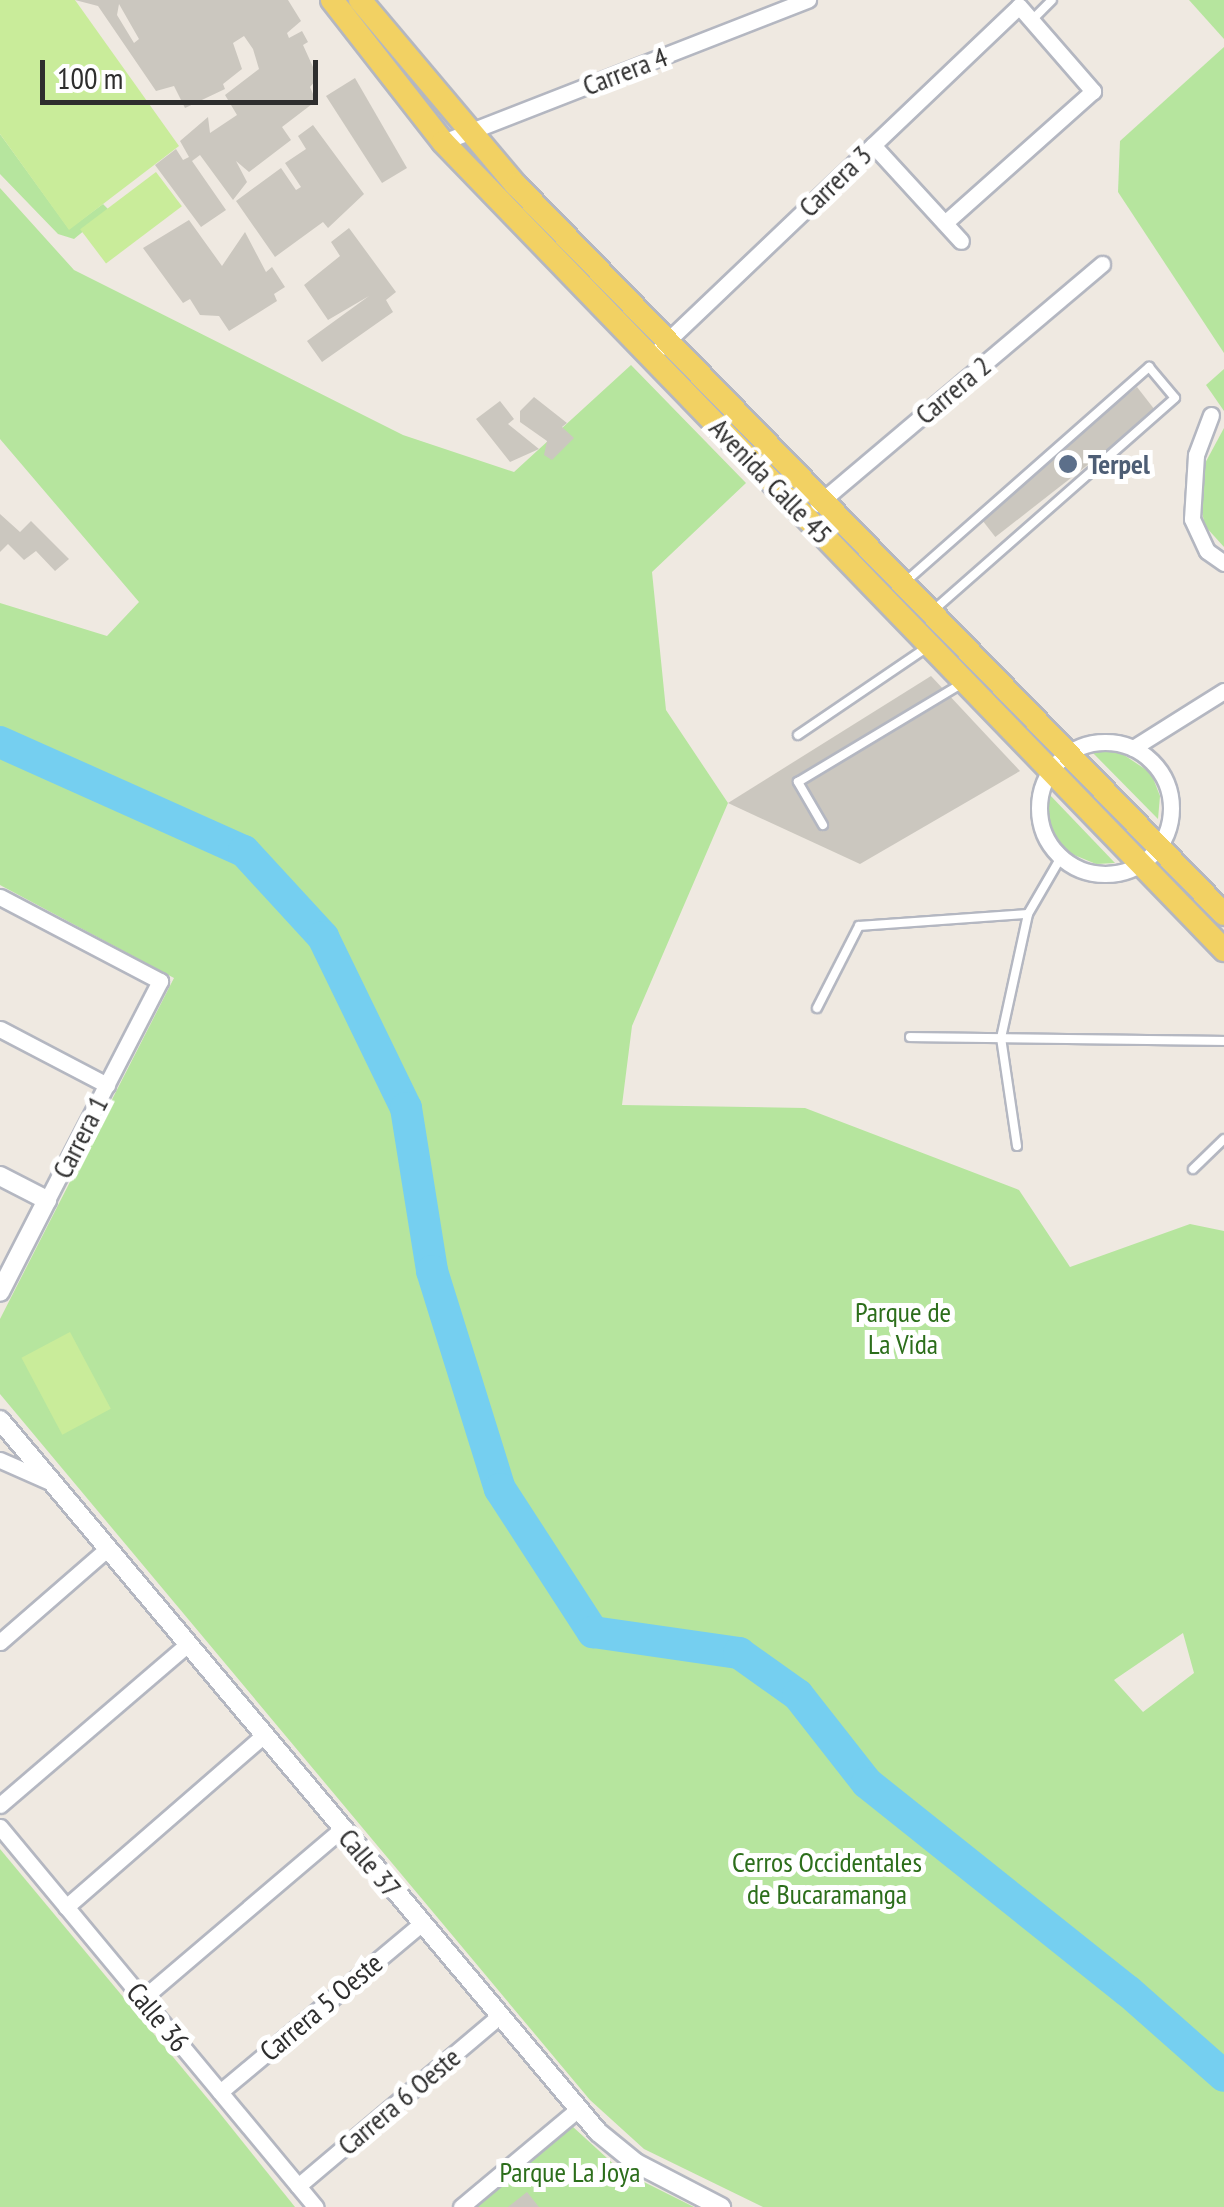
<!DOCTYPE html>
<style>
body{margin:0}
#map{position:relative;width:1224px;height:2207px;overflow:hidden;background:#efe9e1;font-family:"PT Sans Narrow",sans-serif}
div>[style]{position:absolute}
.green>*{inset:0;background:#b6e59e}
.pitch>*{inset:0;background:#c9ec9a;transform-origin:0 0}
.river>*{height:32px;margin:-16px;padding:0 16px;transform-origin:16px;border-radius:16px;background:#75cff0}
.building>*{inset:0;background:#cbc7bf;transform-origin:0 0}
.roads{filter:drop-shadow(2px 0 #b4b7c1) drop-shadow(-2px 0 #b4b7c1) drop-shadow(0 2px #b4b7c1) drop-shadow(0 -2px #b4b7c1)}
.service>*{height:8px;margin:-4px;padding:0 4px;transform-origin:4px;border-radius:4px;background:#fff}
.minor>*{height:15px;margin:-7.5px;padding:0 7.5px;transform-origin:7.5px;border-radius:7.5px;background:#fff}
.minor>.ring{margin:-7.5px;padding:0;box-sizing:content-box;background:none;border:15px solid #fff;border-radius:50%}
.tertiary>*{height:18px;margin:-9px;padding:0 9px;transform-origin:9px;border-radius:9px;background:#fff}
.primary>*{height:22px;margin:-11px;padding:0 11px;transform-origin:11px;border-radius:11px;background:#f2d163}
.dots>*{width:28px;height:28px;translate:-50% -50%;box-sizing:border-box;border:5px solid #fff;border-radius:50%}
span{translate:-50% -50%;white-space:nowrap;text-align:center;line-height:1.15;-webkit-text-stroke:10px #fff;paint-order:stroke}
.street-label{font-size:28px;color:#2e2e2e}
.service-label{font-size:28px;color:#4e5e75;font-weight:700}
.left{translate:0 -50%;text-align:left}
.park-label{font-size:28px;color:#2c6e1b}
.scale{position:absolute;left:40px;top:60px;width:278px;height:45px;box-sizing:border-box;border:5px solid #2e2e2e;border-top:0;padding-left:12px;font-size:30px;line-height:35px;white-space:nowrap;color:#2e2e2e;-webkit-text-stroke:8px #fff;paint-order:stroke}
</style>
<div id="map">
<div class="green">
<div style="clip-path:polygon(1189px 0,1224px 0,1224px 39px)"></div>
<div style="clip-path:polygon(1224px 47px,1224px 353px,1118px 192px,1120px 141px)"></div>
<div style="clip-path:polygon(0 134px,69px 229px,103px 204px,109px 210px,74px 239px,58px 234px,0 174px)"></div>
<div style="clip-path:polygon(evenodd,0 188px,74px 270px,403px 435px,514px 472px,631px 365px,746px 483px,652px 572px,666px 710px,728px 803px,632px 1026px,622px 1105px,805px 1108px,1019px 1190px,1070px 1267px,1190px 1224px,1224px 1231px,1224px 2207px,763px 2207px,644px 2149px,590px 2100px,0 1394px,0 1319px,174px 978px,0 885px,0 603px,107px 636px,139px 602px,0 439px,0 188px,1183px 1633px,1194px 1673px,1143px 1712px,1114px 1680px,1183px 1633px)"></div>
<div style="clip-path:polygon(1224px 369px,1224px 411px,1206px 385px)"></div>
<div style="clip-path:polygon(1224px 428px,1224px 547px,1205px 526px,1200px 503px,1203px 467px)"></div>
<div style="clip-path:polygon(1091px 751px,1118px 751px,1151px 773px,1160px 796px,1158px 819px)"></div>
<div style="clip-path:polygon(1048px 793px,1115px 863px,1096px 864px,1062px 850px,1045px 819px)"></div>
<div style="clip-path:polygon(0 1849px,218px 2111px,295px 2207px,0 2207px)"></div>
<div style="clip-path:polygon(572px 2126px,620px 2170px,694px 2207px,476px 2207px)"></div>
</div>
<div class="pitch">
<div style="clip-path:polygon(0 0,75px 0,179px 146px,69px 230px,0 134px)"></div>
<div style="left:156px;top:172px;width:43px;height:95px;rotate:53deg"></div>
<div style="left:70px;top:1332px;width:87px;height:55px;rotate:62deg"></div>
</div>
<div class="river">
<div style="left:0;top:742px;width:267px;rotate:24.1deg"></div>
<div style="left:244px;top:851px;width:117px;rotate:47.4deg"></div>
<div style="left:323px;top:937px;width:190px;rotate:64.1deg"></div>
<div style="left:406px;top:1108px;width:165px;rotate:80.9deg"></div>
<div style="left:432px;top:1271px;width:228px;rotate:72.7deg"></div>
<div style="left:500px;top:1489px;width:171px;rotate:57deg"></div>
<div style="left:593px;top:1632px;width:148px;rotate:8.2deg"></div>
<div style="left:739px;top:1653px;width:72px;rotate:35.4deg"></div>
<div style="left:798px;top:1695px;width:112px;rotate:51.9deg"></div>
<div style="left:867px;top:1783px;width:334px;rotate:38.6deg"></div>
<div style="left:1128px;top:1991px;width:128px;rotate:41.5deg"></div>
</div>
<div class="building">
<div style="clip-path:polygon(evenodd,75px 0,288px 0,301px 21px,287px 33px,289px 38px,302px 31px,308px 42px,303px 45px,318px 78px,310px 87px,316px 101px,282px 127px,291px 140px,249px 172px,236px 161px,247px 182px,233px 200px,200px 155px,192px 161px,226px 210px,201px 227px,155px 165px,176px 149px,183px 160px,189px 157px,180px 141px,208px 117px,210px 133px,237px 115px,225px 95px,259px 69px,253px 49px,244px 36px,233px 43px,242px 69px,223px 84px,225px 89px,185px 108px,174px 86px,156px 91px,98px 6px,75px 0,119px 4px,139px 39px,134px 43px,117px 15px,119px 4px)"></div>
<div style="clip-path:polygon(355px 78px,407px 168px,382px 183px,326px 96px)"></div>
<div style="clip-path:polygon(313px 125px,364px 194px,328px 228px,323px 222px,275px 257px,236px 201px,281px 168px,296px 190px,301px 187px,285px 163px,306px 149px,298px 136px)"></div>
<div style="clip-path:polygon(189px 220px,222px 266px,245px 232px,266px 272px,272px 267px,285px 287px,274px 294px,277px 301px,229px 331px,219px 316px,200px 315px,190px 299px,183px 303px,143px 248px)"></div>
<div style="clip-path:polygon(349px 228px,396px 292px,386px 300px,393px 312px,322px 362px,307px 341px,369px 296px,328px 320px,304px 285px,340px 256px,331px 242px)"></div>
<div style="left:1137px;top:387px;width:31px;height:204px;rotate:52deg"></div>
<div style="clip-path:polygon(534px 397px,567px 423px,562px 427px,574px 438px,552px 460px,544px 455px,547px 441px,520px 422px,520px 411px)"></div>
<div style="clip-path:polygon(500px 401px,514px 419px,508px 424px,539px 449px,510px 462px,476px 419px)"></div>
<div style="clip-path:polygon(0 514px,20px 532px,31px 521px,69px 559px,55px 571px,36px 551px,24px 560px,8px 544px,0 552px)"></div>
<div style="clip-path:polygon(931px 676px,1020px 771px,860px 864px,728px 803px)"></div>
<div style="clip-path:polygon(527px 2192px,539px 2207px,508px 2207px)"></div>
</div>
<div class="roads">
<div class="service">
<div style="left:1032px;top:20px;width:28px;rotate:-45deg"></div>
<div style="left:904px;top:583px;width:327px;rotate:-41.4deg"></div>
<div style="left:1149px;top:367px;width:40px;rotate:50deg"></div>
<div style="left:1175px;top:398px;width:320px;rotate:138.7deg"></div>
<div style="left:798px;top:735px;width:155px;rotate:-34.2deg"></div>
<div style="left:823px;top:825px;width:50px;rotate:-120.2deg"></div>
<div style="left:798px;top:782px;width:190px;rotate:-31deg"></div>
<div style="left:817px;top:1008px;width:92px;rotate:-62.9deg"></div>
<div style="left:859px;top:926px;width:169px;rotate:-4.1deg"></div>
<div style="left:1028px;top:914px;width:66px;rotate:-59.9deg"></div>
<div style="left:910px;top:1037px;width:314px;rotate:0.7deg"></div>
<div style="left:1017px;top:1146px;width:109px;rotate:-98.4deg"></div>
<div style="left:1001px;top:1038px;width:127px;rotate:-77.7deg"></div>
<div style="left:1193px;top:1169px;width:43px;rotate:-44.1deg"></div>
</div>
<div class="minor">
<div style="left:443px;top:142px;width:392px;rotate:-21.3deg"></div>
<div style="left:873px;top:145px;width:130px;rotate:47.5deg"></div>
<div style="left:661px;top:347px;width:494px;rotate:-43.6deg"></div>
<div style="left:1019px;top:6px;width:113px;rotate:49deg"></div>
<div style="left:1093px;top:91px;width:198px;rotate:138.3deg"></div>
<div style="left:1211px;top:415px;width:43px;rotate:110.6deg"></div>
<div style="left:1196px;top:455px;width:64px;rotate:93.6deg"></div>
<div style="left:1192px;top:519px;width:35px;rotate:65deg"></div>
<div style="left:1207px;top:551px;width:21px;rotate:35deg"></div>
<div style="left:818px;top:504px;width:372px;rotate:-40.2deg"></div>
<div class="ring" style="left:1039px;top:742px;width:117px;height:117px"></div>
<div style="left:1133px;top:748px;width:107px;rotate:-32.1deg"></div>
<div style="left:0;top:897px;width:181px;rotate:27.7deg"></div>
<div style="left:160px;top:981px;width:246px;rotate:117.3deg"></div>
<div style="left:0;top:1029px;width:121px;rotate:27.6deg"></div>
<div style="left:0;top:1460px;width:55px;rotate:23.7deg"></div>
<div style="left:0;top:1642px;width:140px;rotate:-41deg"></div>
<div style="left:0;top:1805px;width:246px;rotate:-40.6deg"></div>
<div style="left:0;top:1827px;width:494px;rotate:50.3deg"></div>
<div style="left:66px;top:1907px;width:261px;rotate:-41deg"></div>
<div style="left:142px;top:1999px;width:262px;rotate:-40.4deg"></div>
<div style="left:220px;top:2092px;width:263px;rotate:-39.9deg"></div>
<div style="left:298px;top:2186px;width:263px;rotate:-40.2deg"></div>
<div style="left:461px;top:2207px;width:153px;rotate:-39.9deg"></div>
</div>
<div class="tertiary">
<div style="left:0;top:1176px;width:53px;rotate:27.1deg"></div>
<div style="left:47px;top:1200px;width:103px;rotate:117.1deg"></div>
<div style="left:0;top:1420px;width:930px;rotate:49.97deg"></div>
<div style="left:598px;top:2132px;width:49px;rotate:39.2deg"></div>
<div style="left:636px;top:2163px;width:96px;rotate:27.4deg"></div>
</div>
<div class="primary">
<div style="left:332px;top:0;width:180px;rotate:52deg"></div>
<div style="left:443px;top:142px;width:1124px;rotate:45.97deg"></div>
<div style="left:360px;top:0;width:242px;rotate:49.9deg"></div>
<div style="left:516px;top:185px;width:1016px;rotate:45.84deg"></div>
</div>
</div>
<div class="dots">
<div style="left:1068px;top:464px;background:#5c6f8a"></div>
</div>
<div class="street-label">
<span style="left:625px;top:71px;rotate:-21deg">Carrera 4</span>
<span style="left:835px;top:181px;rotate:-44deg">Carrera 3</span>
<span style="left:953px;top:390px;rotate:-40deg">Carrera 2</span>
<span style="left:771px;top:481px;rotate:46deg">Avenida Calle 45</span>
<span style="left:80px;top:1137px;rotate:-63deg">Carrera 1</span>
<span style="left:370px;top:1863px;rotate:50deg">Calle 37</span>
<span style="left:321px;top:2007px;rotate:-40deg">Carrera 5 Oeste</span>
<span style="left:158px;top:2017px;rotate:50deg">Calle 36</span>
<span style="left:399px;top:2101px;rotate:-40deg">Carrera 6 Oeste</span>
</div>
<div class="service-label">
<span class="left" style="left:1088px;top:464px">Terpel</span>
</div>
<div class="park-label">
<span style="left:903px;top:1328px">Parque de<br>La Vida</span>
<span style="left:827px;top:1878px">Cerros Occidentales<br>de Bucaramanga</span>
<span style="left:570px;top:2172px">Parque La Joya</span>
</div>
<div class="scale">100 m</div>
</div>
